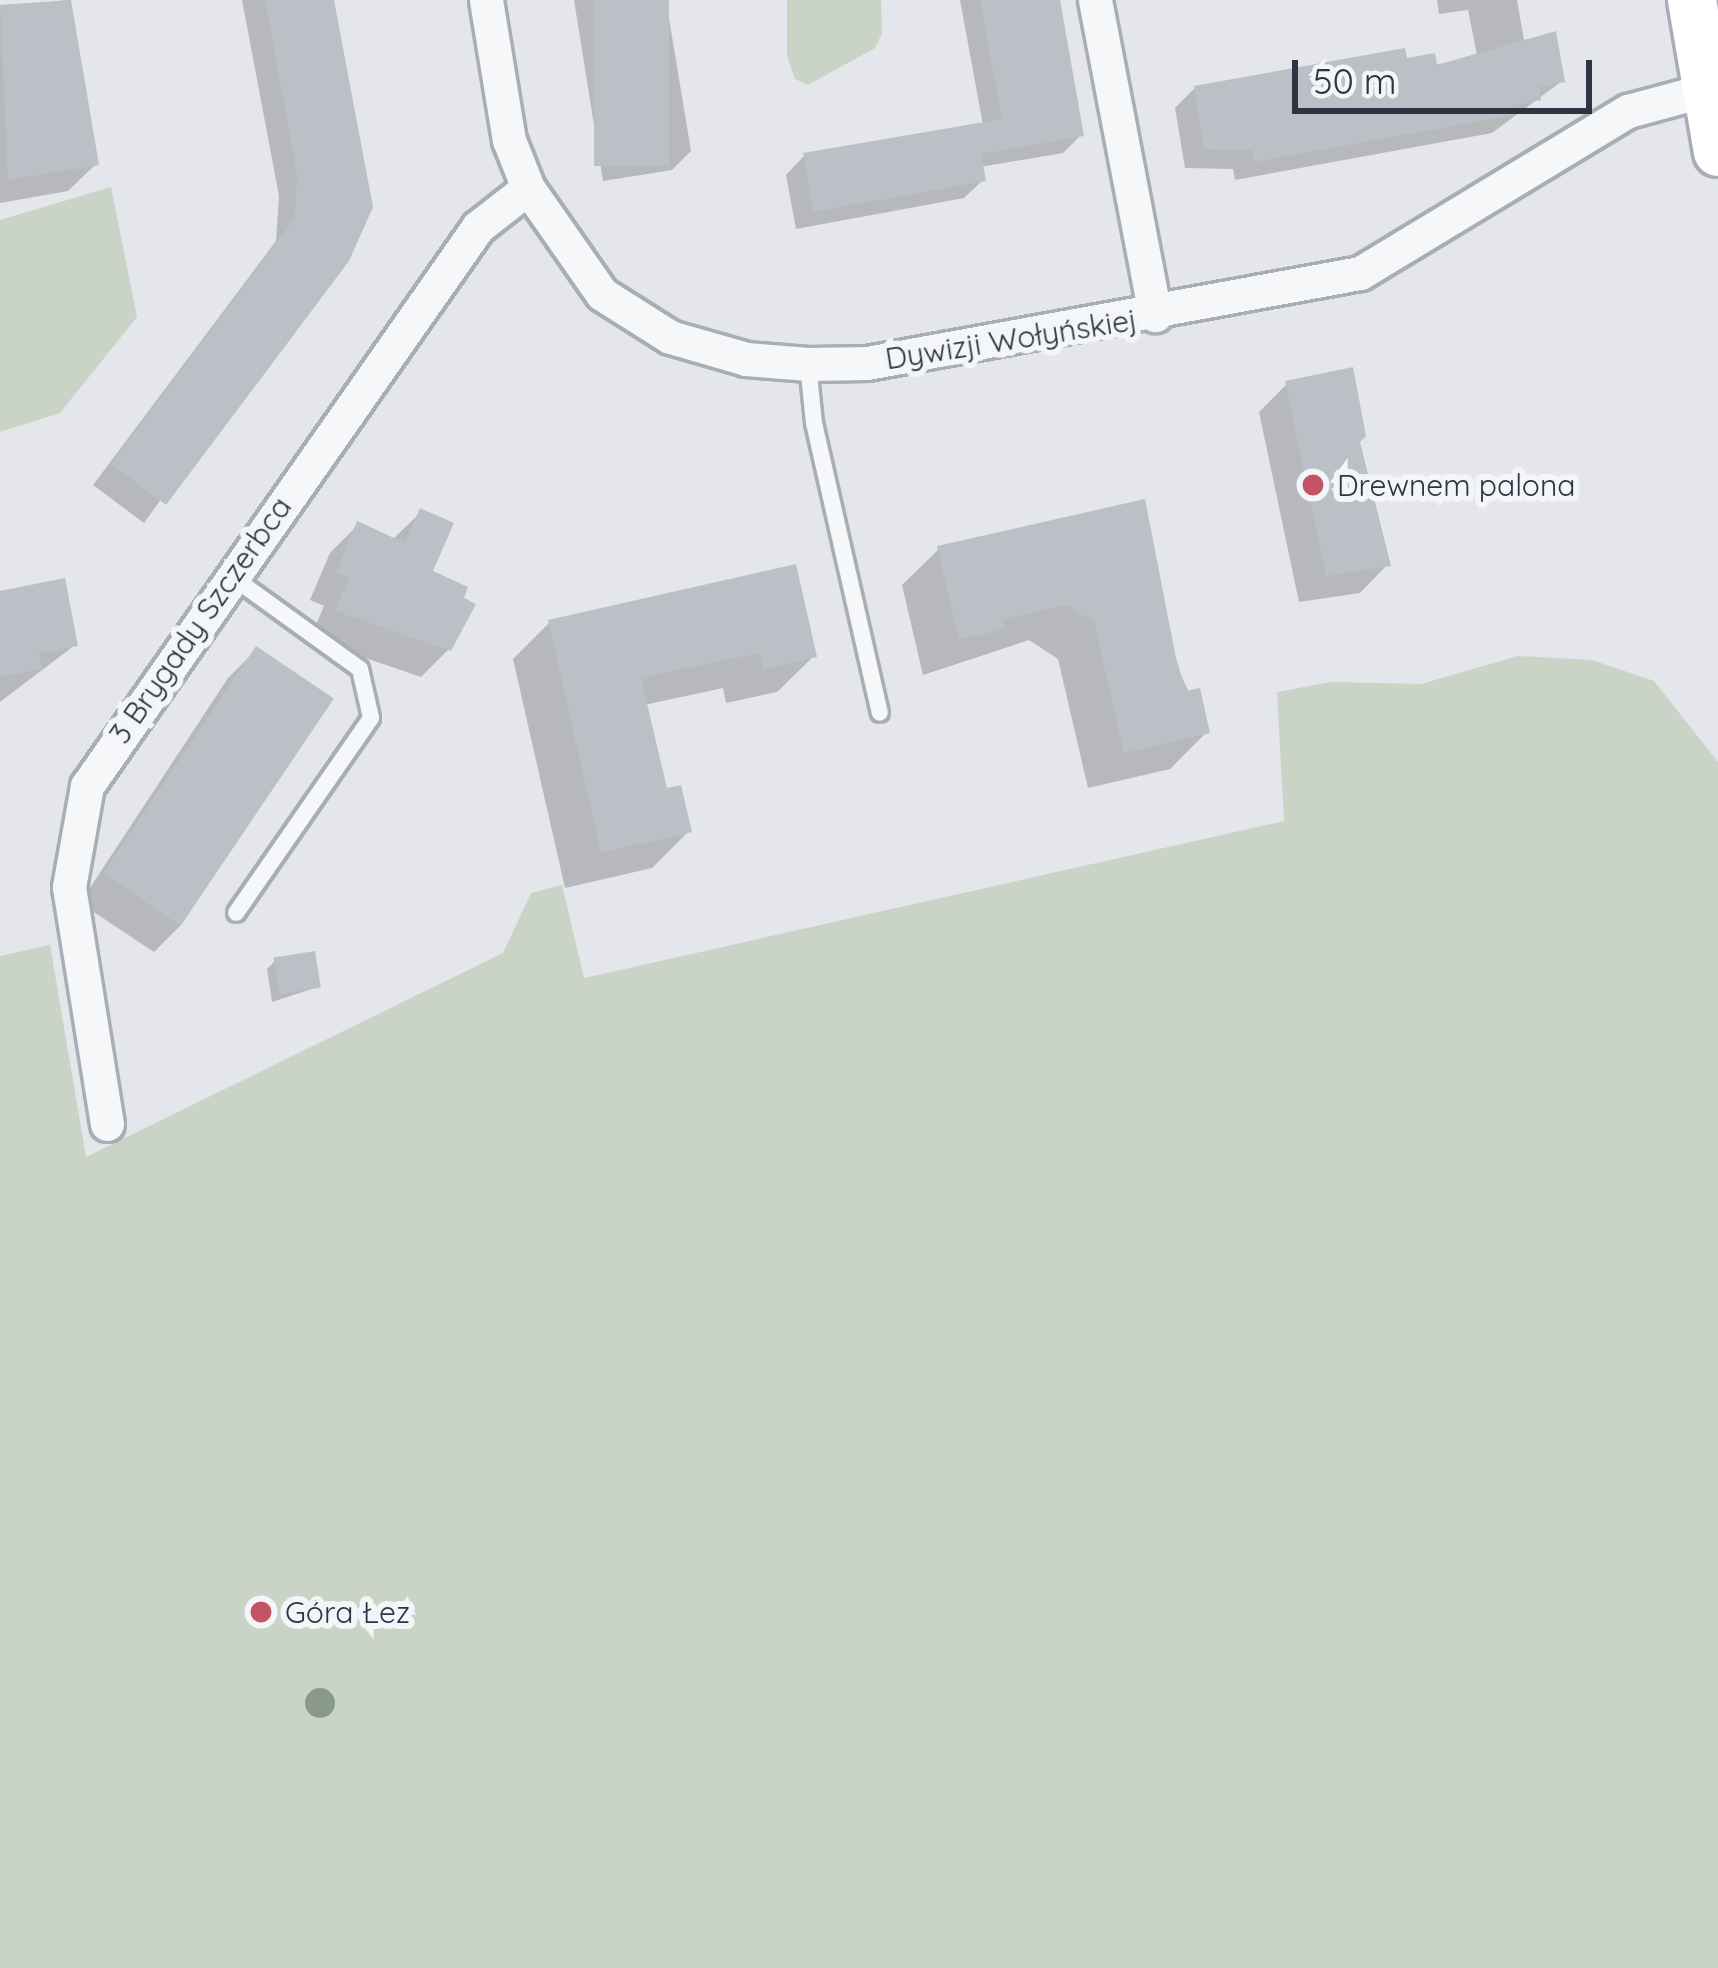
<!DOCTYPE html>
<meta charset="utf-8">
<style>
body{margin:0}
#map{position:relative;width:1718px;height:1968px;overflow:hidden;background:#e4e6eb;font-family:Quicksand,sans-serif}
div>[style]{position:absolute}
.green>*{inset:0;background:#c9d4c6}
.shadow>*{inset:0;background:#0003}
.building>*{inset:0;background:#bbc0c7;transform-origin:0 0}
.roads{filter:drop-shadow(3px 0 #a9adb5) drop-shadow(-3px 0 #a9adb5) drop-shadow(0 3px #a9adb5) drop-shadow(0 -3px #a9adb5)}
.lane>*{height:16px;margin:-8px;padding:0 8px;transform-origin:8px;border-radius:8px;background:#f6f7f9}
.street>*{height:33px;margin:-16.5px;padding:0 16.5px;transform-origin:16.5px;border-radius:16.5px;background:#f6f7f9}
.secondary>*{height:48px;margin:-24px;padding:0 24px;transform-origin:24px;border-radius:24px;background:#fff}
.trees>*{width:30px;height:30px;margin:-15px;border-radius:50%;background:#8a9a8a}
.dots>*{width:33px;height:33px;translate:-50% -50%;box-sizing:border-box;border:6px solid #f3f5f8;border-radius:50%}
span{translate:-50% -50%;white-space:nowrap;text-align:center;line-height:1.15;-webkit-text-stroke:12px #f3f5f8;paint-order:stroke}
.street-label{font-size:30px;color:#2d3442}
.poi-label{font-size:30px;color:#2d3442}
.left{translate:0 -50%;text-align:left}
.scale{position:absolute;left:1292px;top:60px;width:300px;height:54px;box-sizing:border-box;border:6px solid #2d3442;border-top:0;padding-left:15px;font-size:36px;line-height:42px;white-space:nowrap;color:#2d3442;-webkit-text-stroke:9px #f3f5f8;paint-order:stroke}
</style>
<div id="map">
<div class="green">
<div style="clip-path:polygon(787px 0,881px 0,882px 33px,875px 48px,808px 85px,795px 79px,787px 56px)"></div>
<div style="clip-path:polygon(111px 187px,137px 317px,60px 413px,0 432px,0 220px)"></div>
<div style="clip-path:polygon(1518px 656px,1592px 660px,1654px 681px,1718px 762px,1718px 1968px,0 1968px,0 956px,50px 945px,86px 1157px,503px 953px,531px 893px,562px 885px,584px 978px,1284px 821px,1277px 692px,1331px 682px,1421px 684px)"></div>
</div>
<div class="shadow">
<div style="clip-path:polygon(68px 0,96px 164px,68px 191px,0 203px,0 8px)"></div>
<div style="clip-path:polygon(242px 0,331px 0,370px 207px,144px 523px,93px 485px,276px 241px,279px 196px)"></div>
<div style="clip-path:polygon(574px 0,666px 0,691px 151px,672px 170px,603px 181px)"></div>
<div style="clip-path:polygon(960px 0,1057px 0,1081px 135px,1063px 153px,980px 167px,983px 180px,964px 198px,796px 229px,786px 175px,804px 156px,983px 125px)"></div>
<div style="clip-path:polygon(1437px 0,1517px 0,1524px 40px,1554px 34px,1562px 81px,1492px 133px,1235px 180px,1233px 169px,1185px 168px,1175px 108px,1195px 88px,1478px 60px,1468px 10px,1439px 14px)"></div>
<div style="clip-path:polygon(1287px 384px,1357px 441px,1387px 565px,1360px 593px,1299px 602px,1259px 412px)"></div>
<div style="clip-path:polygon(1142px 503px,1173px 658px,1207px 732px,1170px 769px,1088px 788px,1058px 659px,1029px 640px,923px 675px,902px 585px,939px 549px)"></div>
<div style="clip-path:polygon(421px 512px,449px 649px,421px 677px,310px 639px,324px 606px,310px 600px,330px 553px,358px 525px,392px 540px)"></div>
<div style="clip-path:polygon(0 594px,75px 645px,0 702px)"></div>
<div style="clip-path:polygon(549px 623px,814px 656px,777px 692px,726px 703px,723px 688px,644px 705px,665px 792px,689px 831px,652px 868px,565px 888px,513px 659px)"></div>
<div style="clip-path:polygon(256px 650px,182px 924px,154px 952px,80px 903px,228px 678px)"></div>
<div style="clip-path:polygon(275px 961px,318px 987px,272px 1002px,267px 969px)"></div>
</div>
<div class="building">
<div style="clip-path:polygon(71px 0,99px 165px,8px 180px,0 5px)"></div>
<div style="clip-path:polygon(265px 0,334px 0,373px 207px,349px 261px,166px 505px,111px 464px,295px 218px,297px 174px)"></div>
<div style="left:594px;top:0;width:75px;height:166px"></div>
<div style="clip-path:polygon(980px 0,1060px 0,1084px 136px,981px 154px,986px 181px,813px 212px,803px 153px,1002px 119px)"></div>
<div style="clip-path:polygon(1556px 31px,1565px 82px,1539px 87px,1541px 100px,1513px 106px,1515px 115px,1254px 162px,1252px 150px,1204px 149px,1194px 86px,1405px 48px,1407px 58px,1435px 53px,1437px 65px)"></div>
<div style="clip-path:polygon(1353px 367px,1366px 436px,1360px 442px,1391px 566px,1326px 576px,1285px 381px)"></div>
<div style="clip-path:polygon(1145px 499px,1176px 658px,1186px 691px,1200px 688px,1210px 733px,1124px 753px,1094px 622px,1067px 605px,1003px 619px,1005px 629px,959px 640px,937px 546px)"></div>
<div style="clip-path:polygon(420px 508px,454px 523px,433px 571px,468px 587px,464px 598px,476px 604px,451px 651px,335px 611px,349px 578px,336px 572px,357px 521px,405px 543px)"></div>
<div style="clip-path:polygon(796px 564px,817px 657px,763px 669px,759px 653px,641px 678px,667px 788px,681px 785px,692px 832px,601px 853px,548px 620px)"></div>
<div style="clip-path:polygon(65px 578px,78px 646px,39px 654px,42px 669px,0 677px,0 591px)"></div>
<div style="left:256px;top:646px;width:94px;height:274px;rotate:34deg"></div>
<div style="left:315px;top:951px;width:37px;height:42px;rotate:81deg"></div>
</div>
<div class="roads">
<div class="lane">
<div style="left:808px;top:364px;width:59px;rotate:84.2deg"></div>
<div style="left:814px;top:423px;width:297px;rotate:77.2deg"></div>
<div style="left:231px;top:576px;width:159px;rotate:35.8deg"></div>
<div style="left:360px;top:669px;width:50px;rotate:77.3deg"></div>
<div style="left:371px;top:718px;width:237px;rotate:124.7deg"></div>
</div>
<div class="street">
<div style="left:486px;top:0;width:142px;rotate:80.7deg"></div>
<div style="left:509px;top:140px;width:52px;rotate:68.4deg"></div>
<div style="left:528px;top:188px;width:129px;rotate:55.1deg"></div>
<div style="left:602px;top:294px;width:80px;rotate:32.3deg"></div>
<div style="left:670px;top:337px;width:79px;rotate:16.1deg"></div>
<div style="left:746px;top:359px;width:62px;rotate:4.6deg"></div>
<div style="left:808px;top:364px;width:59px;rotate:-1deg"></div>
<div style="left:867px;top:363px;width:501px;rotate:-10.35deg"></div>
<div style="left:1360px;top:273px;width:313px;rotate:-31.2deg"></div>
<div style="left:1628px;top:111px;width:81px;rotate:-15.1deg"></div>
<div style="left:1095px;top:0;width:321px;rotate:79.2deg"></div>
<div style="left:107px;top:1124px;width:240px;rotate:-99.1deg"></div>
<div style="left:69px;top:887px;width:103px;rotate:-79.9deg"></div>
<div style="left:87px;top:786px;width:682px;rotate:-55.03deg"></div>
<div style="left:478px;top:227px;width:63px;rotate:-38deg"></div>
</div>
<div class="secondary">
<div style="left:1692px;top:0;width:154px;rotate:80.3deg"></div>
</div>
</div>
<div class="trees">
<div style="left:320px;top:1703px"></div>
</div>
<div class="dots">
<div style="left:1313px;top:485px;background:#c45464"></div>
<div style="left:261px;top:1612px;background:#c45464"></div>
</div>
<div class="street-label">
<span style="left:1011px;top:339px;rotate:-9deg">Dywizji Wołyńskiej</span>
<span style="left:200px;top:620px;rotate:-55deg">3 Brygady Szczerbca</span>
</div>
<div class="poi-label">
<span class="left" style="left:1337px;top:485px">Drewnem palona</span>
<span class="left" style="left:285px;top:1612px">Góra Łez</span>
</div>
<div class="scale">50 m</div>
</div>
